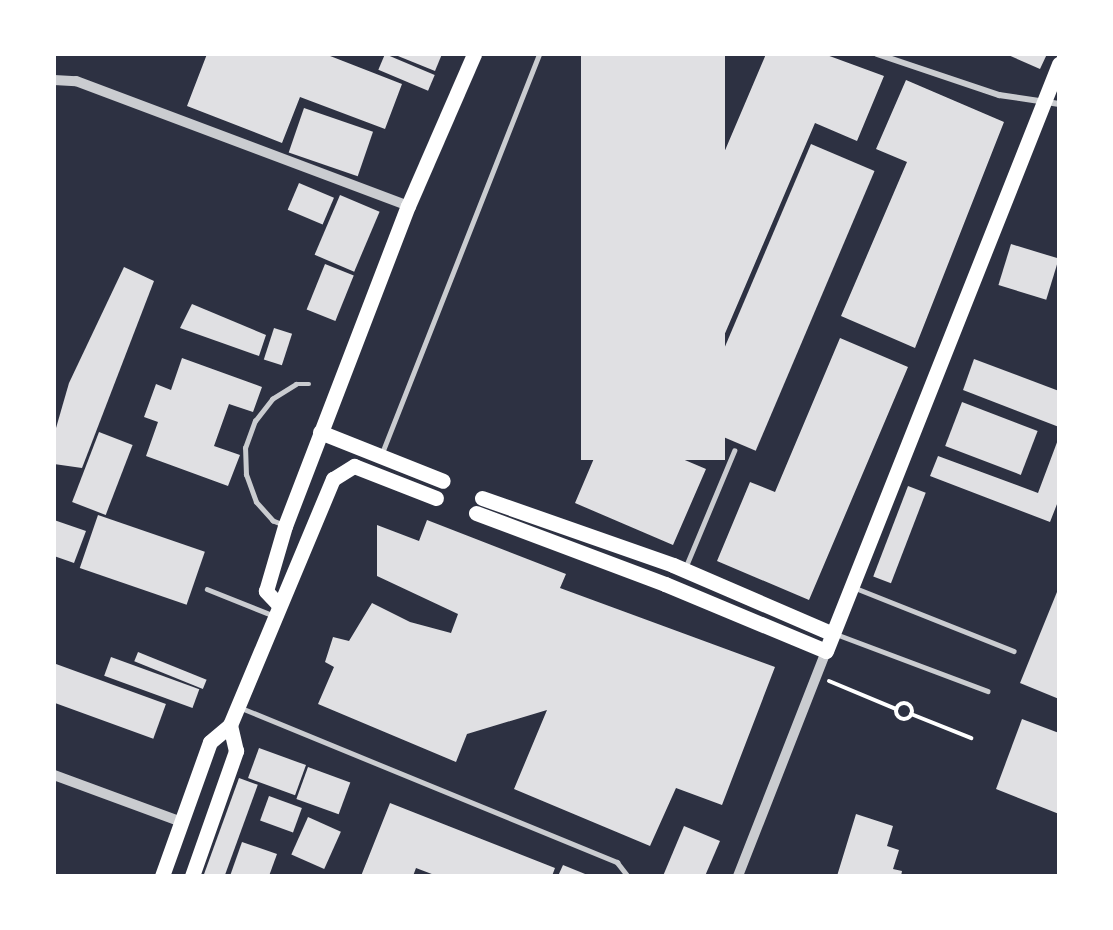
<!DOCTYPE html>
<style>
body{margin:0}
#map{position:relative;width:1113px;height:930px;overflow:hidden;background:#2d3142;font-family:Rubik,sans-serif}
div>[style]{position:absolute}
.building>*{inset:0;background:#e0e0e3;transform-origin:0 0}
.path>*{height:4px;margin:-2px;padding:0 2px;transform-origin:2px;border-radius:2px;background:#fff}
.path>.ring{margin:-2px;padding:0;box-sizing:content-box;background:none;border:4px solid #fff;border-radius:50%}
.service>*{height:4.5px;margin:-2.25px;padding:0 2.25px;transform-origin:2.25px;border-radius:2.25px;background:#caccd0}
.minor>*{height:6px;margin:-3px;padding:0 3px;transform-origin:3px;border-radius:3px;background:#caccd0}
.tertiary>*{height:10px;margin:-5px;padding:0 5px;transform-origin:5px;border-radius:5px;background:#caccd0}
.primary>*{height:15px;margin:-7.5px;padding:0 7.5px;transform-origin:7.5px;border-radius:7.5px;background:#fff}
span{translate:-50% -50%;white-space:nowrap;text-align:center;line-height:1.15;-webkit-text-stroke:6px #fff;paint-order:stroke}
.frame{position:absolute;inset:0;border:56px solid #fff;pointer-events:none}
</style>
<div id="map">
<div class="building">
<div style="clip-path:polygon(207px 54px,325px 54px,402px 84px,385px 129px,300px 97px,282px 143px,187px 106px)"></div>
<div style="left:385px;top:54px;width:54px;height:17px;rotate:23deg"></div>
<div style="clip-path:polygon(393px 54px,442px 54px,435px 71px)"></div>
<div style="left:581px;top:54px;width:144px;height:406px"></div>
<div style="clip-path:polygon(766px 54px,824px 54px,884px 76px,857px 141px,815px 123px,673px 455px,706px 469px,673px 545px,575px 503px)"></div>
<div style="clip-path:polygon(1006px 54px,1047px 54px,1040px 69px)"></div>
<div style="clip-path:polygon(906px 80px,1004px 122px,915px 348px,841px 316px,907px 162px,876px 149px)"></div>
<div style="left:304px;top:108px;width:73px;height:47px;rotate:19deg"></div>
<div style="left:811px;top:144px;width:69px;height:304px;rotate:23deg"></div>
<div style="left:299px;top:183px;width:38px;height:29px;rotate:23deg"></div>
<div style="left:340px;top:195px;width:43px;height:65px;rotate:23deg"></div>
<div style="left:1011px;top:244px;width:50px;height:43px;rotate:17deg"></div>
<div style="left:325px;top:264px;width:31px;height:49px;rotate:22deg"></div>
<div style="clip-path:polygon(124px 267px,154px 281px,82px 468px,54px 464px,54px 435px,69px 383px)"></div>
<div style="clip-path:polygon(192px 304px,266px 335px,259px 356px,180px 328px)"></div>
<div style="left:274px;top:328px;width:19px;height:33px;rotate:18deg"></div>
<div style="clip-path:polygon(840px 338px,908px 367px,809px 600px,717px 561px,750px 482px,775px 492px)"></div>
<div style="clip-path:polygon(182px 358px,262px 387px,253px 412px,229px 404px,214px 446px,240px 455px,228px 486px,146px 456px,158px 422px,144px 417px,156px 384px,171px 390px)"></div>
<div style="clip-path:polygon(974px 359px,1059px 391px,1059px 427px,963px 390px)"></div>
<div style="left:962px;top:402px;width:81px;height:47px;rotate:21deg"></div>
<div style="left:99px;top:432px;width:36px;height:75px;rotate:21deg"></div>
<div style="clip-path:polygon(1059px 437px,1059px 499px,1050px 522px,930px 476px,938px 456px,1038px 493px)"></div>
<div style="left:908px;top:486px;width:19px;height:97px;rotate:21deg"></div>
<div style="left:98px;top:515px;width:113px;height:56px;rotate:19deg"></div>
<div style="clip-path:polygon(54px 520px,86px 531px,74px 563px,54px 556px)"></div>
<div style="clip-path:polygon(427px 520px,566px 574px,560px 588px,775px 667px,722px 805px,676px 788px,650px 846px,514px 789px,547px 710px,467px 734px,456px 762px,318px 704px,334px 667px,325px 662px,333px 637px,349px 641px,372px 603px,410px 622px,451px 633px,458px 614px,377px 576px,377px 525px,419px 541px)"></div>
<div style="clip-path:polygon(1059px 587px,1059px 699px,1020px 683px)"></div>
<div style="left:138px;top:652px;width:74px;height:10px;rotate:22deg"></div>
<div style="left:111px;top:657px;width:94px;height:20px;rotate:20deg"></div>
<div style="left:56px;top:664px;width:117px;height:37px;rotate:20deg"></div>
<div style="clip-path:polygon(1022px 719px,1059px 733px,1059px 814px,996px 789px)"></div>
<div style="left:259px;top:748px;width:50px;height:32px;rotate:20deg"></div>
<div style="left:308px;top:767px;width:45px;height:34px;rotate:20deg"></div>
<div style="left:239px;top:778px;width:20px;height:104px;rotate:20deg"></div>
<div style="left:269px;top:796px;width:35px;height:26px;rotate:20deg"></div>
<div style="clip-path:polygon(390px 803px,555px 868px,552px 876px,437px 876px,416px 868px,413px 876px,361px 876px)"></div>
<div style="clip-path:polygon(856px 814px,893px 826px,887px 846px,899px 850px,893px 869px,902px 871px,901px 876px,837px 876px)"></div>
<div style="left:308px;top:817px;width:36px;height:41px;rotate:24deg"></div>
<div style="clip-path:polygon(684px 826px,720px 841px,705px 876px,663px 876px)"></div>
<div style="clip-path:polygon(242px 842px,277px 854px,269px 876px,230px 876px)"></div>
<div style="clip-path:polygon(563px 865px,590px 876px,558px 876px)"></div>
</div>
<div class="path">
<div style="left:829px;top:681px;width:73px;rotate:22.7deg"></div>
<div class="ring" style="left:896px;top:703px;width:12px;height:12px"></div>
<div style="left:911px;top:714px;width:65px;rotate:21.8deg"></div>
</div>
<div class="service">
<div style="left:382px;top:453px;width:429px;rotate:-68.5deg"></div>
<div style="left:283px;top:525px;width:11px;rotate:-158deg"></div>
<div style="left:273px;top:521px;width:25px;rotate:-132deg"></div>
<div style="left:256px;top:502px;width:29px;rotate:-110deg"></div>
<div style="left:246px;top:475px;width:27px;rotate:-92deg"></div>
<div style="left:245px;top:448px;width:29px;rotate:-70deg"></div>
<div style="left:255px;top:421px;width:28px;rotate:-52deg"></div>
<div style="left:272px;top:399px;width:28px;rotate:-32deg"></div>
<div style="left:296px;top:384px;width:13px"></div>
<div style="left:686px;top:566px;width:125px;rotate:-67.3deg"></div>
<div style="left:853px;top:587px;width:173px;rotate:21.7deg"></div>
<div style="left:207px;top:589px;width:70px;rotate:21.8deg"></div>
<div style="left:836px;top:634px;width:162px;rotate:20.6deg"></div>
<div style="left:239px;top:707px;width:409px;rotate:22.3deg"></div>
<div style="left:617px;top:862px;width:18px;rotate:52deg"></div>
</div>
<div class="minor">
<div style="left:877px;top:54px;width:129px;rotate:18.6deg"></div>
<div style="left:999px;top:95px;width:61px;rotate:8.5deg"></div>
</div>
<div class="tertiary">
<div style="left:54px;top:80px;width:22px;rotate:3deg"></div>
<div style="left:76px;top:81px;width:355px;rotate:20.6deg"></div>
<div style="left:54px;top:775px;width:136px;rotate:20.2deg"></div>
<div style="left:738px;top:876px;width:242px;rotate:-68.6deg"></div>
</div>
<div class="primary">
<div style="left:320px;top:432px;width:132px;rotate:21.7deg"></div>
<div style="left:482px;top:498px;width:202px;rotate:19.3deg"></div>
<div style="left:673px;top:565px;width:172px;rotate:23.3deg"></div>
<div style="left:476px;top:513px;width:202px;rotate:20.6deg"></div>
<div style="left:665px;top:584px;width:174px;rotate:22.6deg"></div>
<div style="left:826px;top:651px;width:632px;rotate:-68.35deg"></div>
<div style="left:278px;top:604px;width:18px;rotate:-133deg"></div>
<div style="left:266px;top:591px;width:68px;rotate:-73.7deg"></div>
<div style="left:285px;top:526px;width:343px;rotate:-69deg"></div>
<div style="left:408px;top:206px;width:166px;rotate:-66.5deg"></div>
<div style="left:162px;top:876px;width:142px;rotate:-70.3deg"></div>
<div style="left:210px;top:742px;width:26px;rotate:-40deg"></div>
<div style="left:230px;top:725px;width:267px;rotate:-67.3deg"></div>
<div style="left:333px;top:479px;width:25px;rotate:-32deg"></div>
<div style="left:354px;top:466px;width:88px;rotate:21.3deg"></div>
<div style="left:192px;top:876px;width:133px;rotate:-70.6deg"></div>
<div style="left:236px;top:751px;width:27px;rotate:-103deg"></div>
</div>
<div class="frame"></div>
</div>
